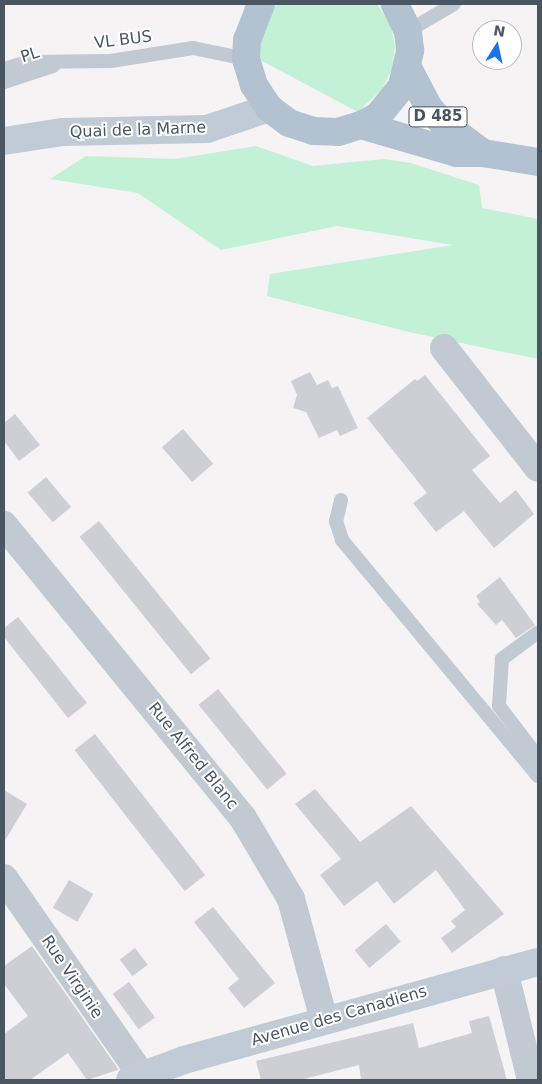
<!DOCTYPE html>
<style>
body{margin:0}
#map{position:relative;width:542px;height:1084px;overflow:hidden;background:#f5f3f3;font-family:"DejaVu Sans",sans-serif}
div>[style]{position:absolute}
.green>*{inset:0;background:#c3f1d5}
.building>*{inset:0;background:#cdcfd5;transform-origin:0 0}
.lane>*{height:14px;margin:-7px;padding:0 7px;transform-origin:7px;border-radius:7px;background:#c1cad2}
.street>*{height:28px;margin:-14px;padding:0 14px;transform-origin:14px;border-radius:14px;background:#c1cad2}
.secondary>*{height:28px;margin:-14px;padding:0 14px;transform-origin:14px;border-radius:14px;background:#c1cbd6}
.primary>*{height:28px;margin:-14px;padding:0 14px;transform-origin:14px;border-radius:14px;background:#b3c2d1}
span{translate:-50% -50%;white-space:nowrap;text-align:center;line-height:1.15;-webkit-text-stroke:4px #fff;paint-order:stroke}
.shield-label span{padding:1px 4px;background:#fff;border:1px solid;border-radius:4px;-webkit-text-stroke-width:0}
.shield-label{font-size:15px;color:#4a5661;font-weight:700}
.street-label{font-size:16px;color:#4a5661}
.frame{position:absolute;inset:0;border:5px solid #4a5661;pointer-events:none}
.north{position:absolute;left:472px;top:20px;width:50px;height:50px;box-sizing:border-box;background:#fff;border:1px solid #b7bbc0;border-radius:50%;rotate:10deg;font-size:14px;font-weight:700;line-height:20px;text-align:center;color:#4a5661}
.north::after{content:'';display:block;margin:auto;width:18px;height:22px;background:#1a73e8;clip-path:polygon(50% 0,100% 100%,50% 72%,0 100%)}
</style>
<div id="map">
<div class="green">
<div style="clip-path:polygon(277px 4px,377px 4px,391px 25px,395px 47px,392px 69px,382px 89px,358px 112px,260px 60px,260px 41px,266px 19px)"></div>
<div style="clip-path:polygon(256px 146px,313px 166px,384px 159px,411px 163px,479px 185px,482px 208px,538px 219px,538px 359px,409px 332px,267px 296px,270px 274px,453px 245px,337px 226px,221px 250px,138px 193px,50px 179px,86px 156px,175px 159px)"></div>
</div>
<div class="building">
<div style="clip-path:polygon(310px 372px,317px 385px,328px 380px,332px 388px,338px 386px,358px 428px,340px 436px,337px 430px,319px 438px,306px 412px,293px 408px,297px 395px,291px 381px)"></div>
<div style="clip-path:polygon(425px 375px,490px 456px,472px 470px,500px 503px,516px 490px,534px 514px,494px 548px,464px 511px,436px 532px,413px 503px,427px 493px,367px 418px,415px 379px,417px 381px)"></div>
<div style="clip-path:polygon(15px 414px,40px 445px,19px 461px,4px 441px,4px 423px)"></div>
<div style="left:183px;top:429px;width:46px;height:28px;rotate:49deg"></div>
<div style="left:46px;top:477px;width:39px;height:24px;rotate:50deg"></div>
<div style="left:99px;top:521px;width:177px;height:25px;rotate:51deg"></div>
<div style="clip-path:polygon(500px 577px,535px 625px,516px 638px,502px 620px,496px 625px,477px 604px,480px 602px,476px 596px)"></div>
<div style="clip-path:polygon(18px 617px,87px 703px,68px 718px,4px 637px,4px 628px)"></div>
<div style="left:218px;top:689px;width:109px;height:25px;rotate:51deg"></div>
<div style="left:95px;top:734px;width:179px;height:26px;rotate:52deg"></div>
<div style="clip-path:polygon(315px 789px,360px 842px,411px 806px,504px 914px,452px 953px,441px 938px,456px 927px,451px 921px,465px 910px,436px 870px,394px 904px,377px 881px,344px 906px,320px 875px,341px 859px,295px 804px)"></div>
<div style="clip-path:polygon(4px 790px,27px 804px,4px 842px)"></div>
<div style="left:69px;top:880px;width:28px;height:32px;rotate:30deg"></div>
<div style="clip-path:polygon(213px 907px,275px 983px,244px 1008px,228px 988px,239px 979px,194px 922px)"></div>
<div style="left:386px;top:924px;width:23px;height:41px;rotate:50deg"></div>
<div style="clip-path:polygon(32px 946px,119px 1070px,118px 1070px,87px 1080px,68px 1053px,30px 1080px,4px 1080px,4px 1034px,28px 1016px,4px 984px,4px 966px)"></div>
<div style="left:135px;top:948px;width:21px;height:19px;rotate:53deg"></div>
<div style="left:129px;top:982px;width:44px;height:20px;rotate:54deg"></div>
<div style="clip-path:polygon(489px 1016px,507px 1080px,361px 1080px,359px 1065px,300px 1080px,261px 1080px,256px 1061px,413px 1023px,419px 1048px,472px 1033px,469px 1021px)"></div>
</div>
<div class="lane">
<div style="left:408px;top:31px;width:53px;rotate:-30.4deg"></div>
<div style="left:4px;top:69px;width:24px;rotate:-17deg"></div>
<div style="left:27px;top:62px;width:84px;rotate:-0.7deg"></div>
<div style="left:111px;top:61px;width:83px;rotate:-9deg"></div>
<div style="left:193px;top:48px;width:54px;rotate:11.7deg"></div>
<div style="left:4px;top:82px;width:52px;rotate:-18.1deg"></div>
<div style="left:341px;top:500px;width:22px;rotate:103deg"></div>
<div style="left:336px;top:521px;width:20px;rotate:72deg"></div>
<div style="left:342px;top:540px;width:307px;rotate:50.3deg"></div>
<div style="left:537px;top:633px;width:44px;rotate:143.4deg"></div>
<div style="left:502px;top:659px;width:47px;rotate:93.7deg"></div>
<div style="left:499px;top:706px;width:64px;rotate:52.6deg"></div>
</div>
<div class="street">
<div style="left:444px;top:348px;width:152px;rotate:51.9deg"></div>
<div style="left:4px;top:525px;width:378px;rotate:50.8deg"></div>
<div style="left:243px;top:818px;width:94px;rotate:59.3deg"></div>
<div style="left:291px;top:899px;width:125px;rotate:74.7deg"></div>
<div style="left:4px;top:878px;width:246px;rotate:55.1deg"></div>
<div style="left:504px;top:970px;width:113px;rotate:76.2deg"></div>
</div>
<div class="secondary">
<div style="left:4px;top:141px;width:60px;rotate:-8.7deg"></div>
<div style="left:63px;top:132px;width:144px;rotate:-1.2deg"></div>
<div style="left:207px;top:129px;width:65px;rotate:-18.7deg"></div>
<div style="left:130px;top:1080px;width:58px;rotate:-20.3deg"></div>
<div style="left:184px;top:1060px;width:367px;rotate:-15.5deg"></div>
</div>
<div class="primary">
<div style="left:261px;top:4px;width:39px;rotate:111deg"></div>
<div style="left:247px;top:40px;width:19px;rotate:93deg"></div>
<div style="left:246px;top:59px;width:27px;rotate:73deg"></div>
<div style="left:254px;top:85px;width:27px;rotate:57deg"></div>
<div style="left:269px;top:108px;width:25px;rotate:37deg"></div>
<div style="left:289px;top:123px;width:25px;rotate:18deg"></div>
<div style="left:313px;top:131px;width:25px;rotate:2deg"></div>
<div style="left:338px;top:132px;width:24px;rotate:-17deg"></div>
<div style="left:361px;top:125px;width:19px;rotate:-28deg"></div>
<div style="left:378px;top:116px;width:38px;rotate:-51deg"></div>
<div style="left:402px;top:86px;width:37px;rotate:-77deg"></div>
<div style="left:410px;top:50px;width:19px;rotate:-96deg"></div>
<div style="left:408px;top:31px;width:30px;rotate:-116deg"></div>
<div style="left:408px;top:68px;width:45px;rotate:62.3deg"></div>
<div style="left:429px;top:108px;width:22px;rotate:47deg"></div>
<div style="left:444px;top:124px;width:49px;rotate:36.6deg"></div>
<div style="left:361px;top:125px;width:100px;rotate:16.3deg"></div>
<div style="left:457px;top:153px;width:26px"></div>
<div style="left:483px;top:153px;width:56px;rotate:9.3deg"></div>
</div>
<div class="shield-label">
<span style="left:438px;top:117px">D 485</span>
</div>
<div class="street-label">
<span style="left:123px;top:40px;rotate:-7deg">VL BUS</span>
<span style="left:30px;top:55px;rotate:-18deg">PL</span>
<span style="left:138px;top:130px;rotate:-2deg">Quai de la Marne</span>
<span style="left:193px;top:756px;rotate:51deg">Rue Alfred Blanc</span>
<span style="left:72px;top:977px;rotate:56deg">Rue Virginie</span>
<span style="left:339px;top:1016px;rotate:-16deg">Avenue des Canadiens</span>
</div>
<div class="frame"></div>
<div class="north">N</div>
</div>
